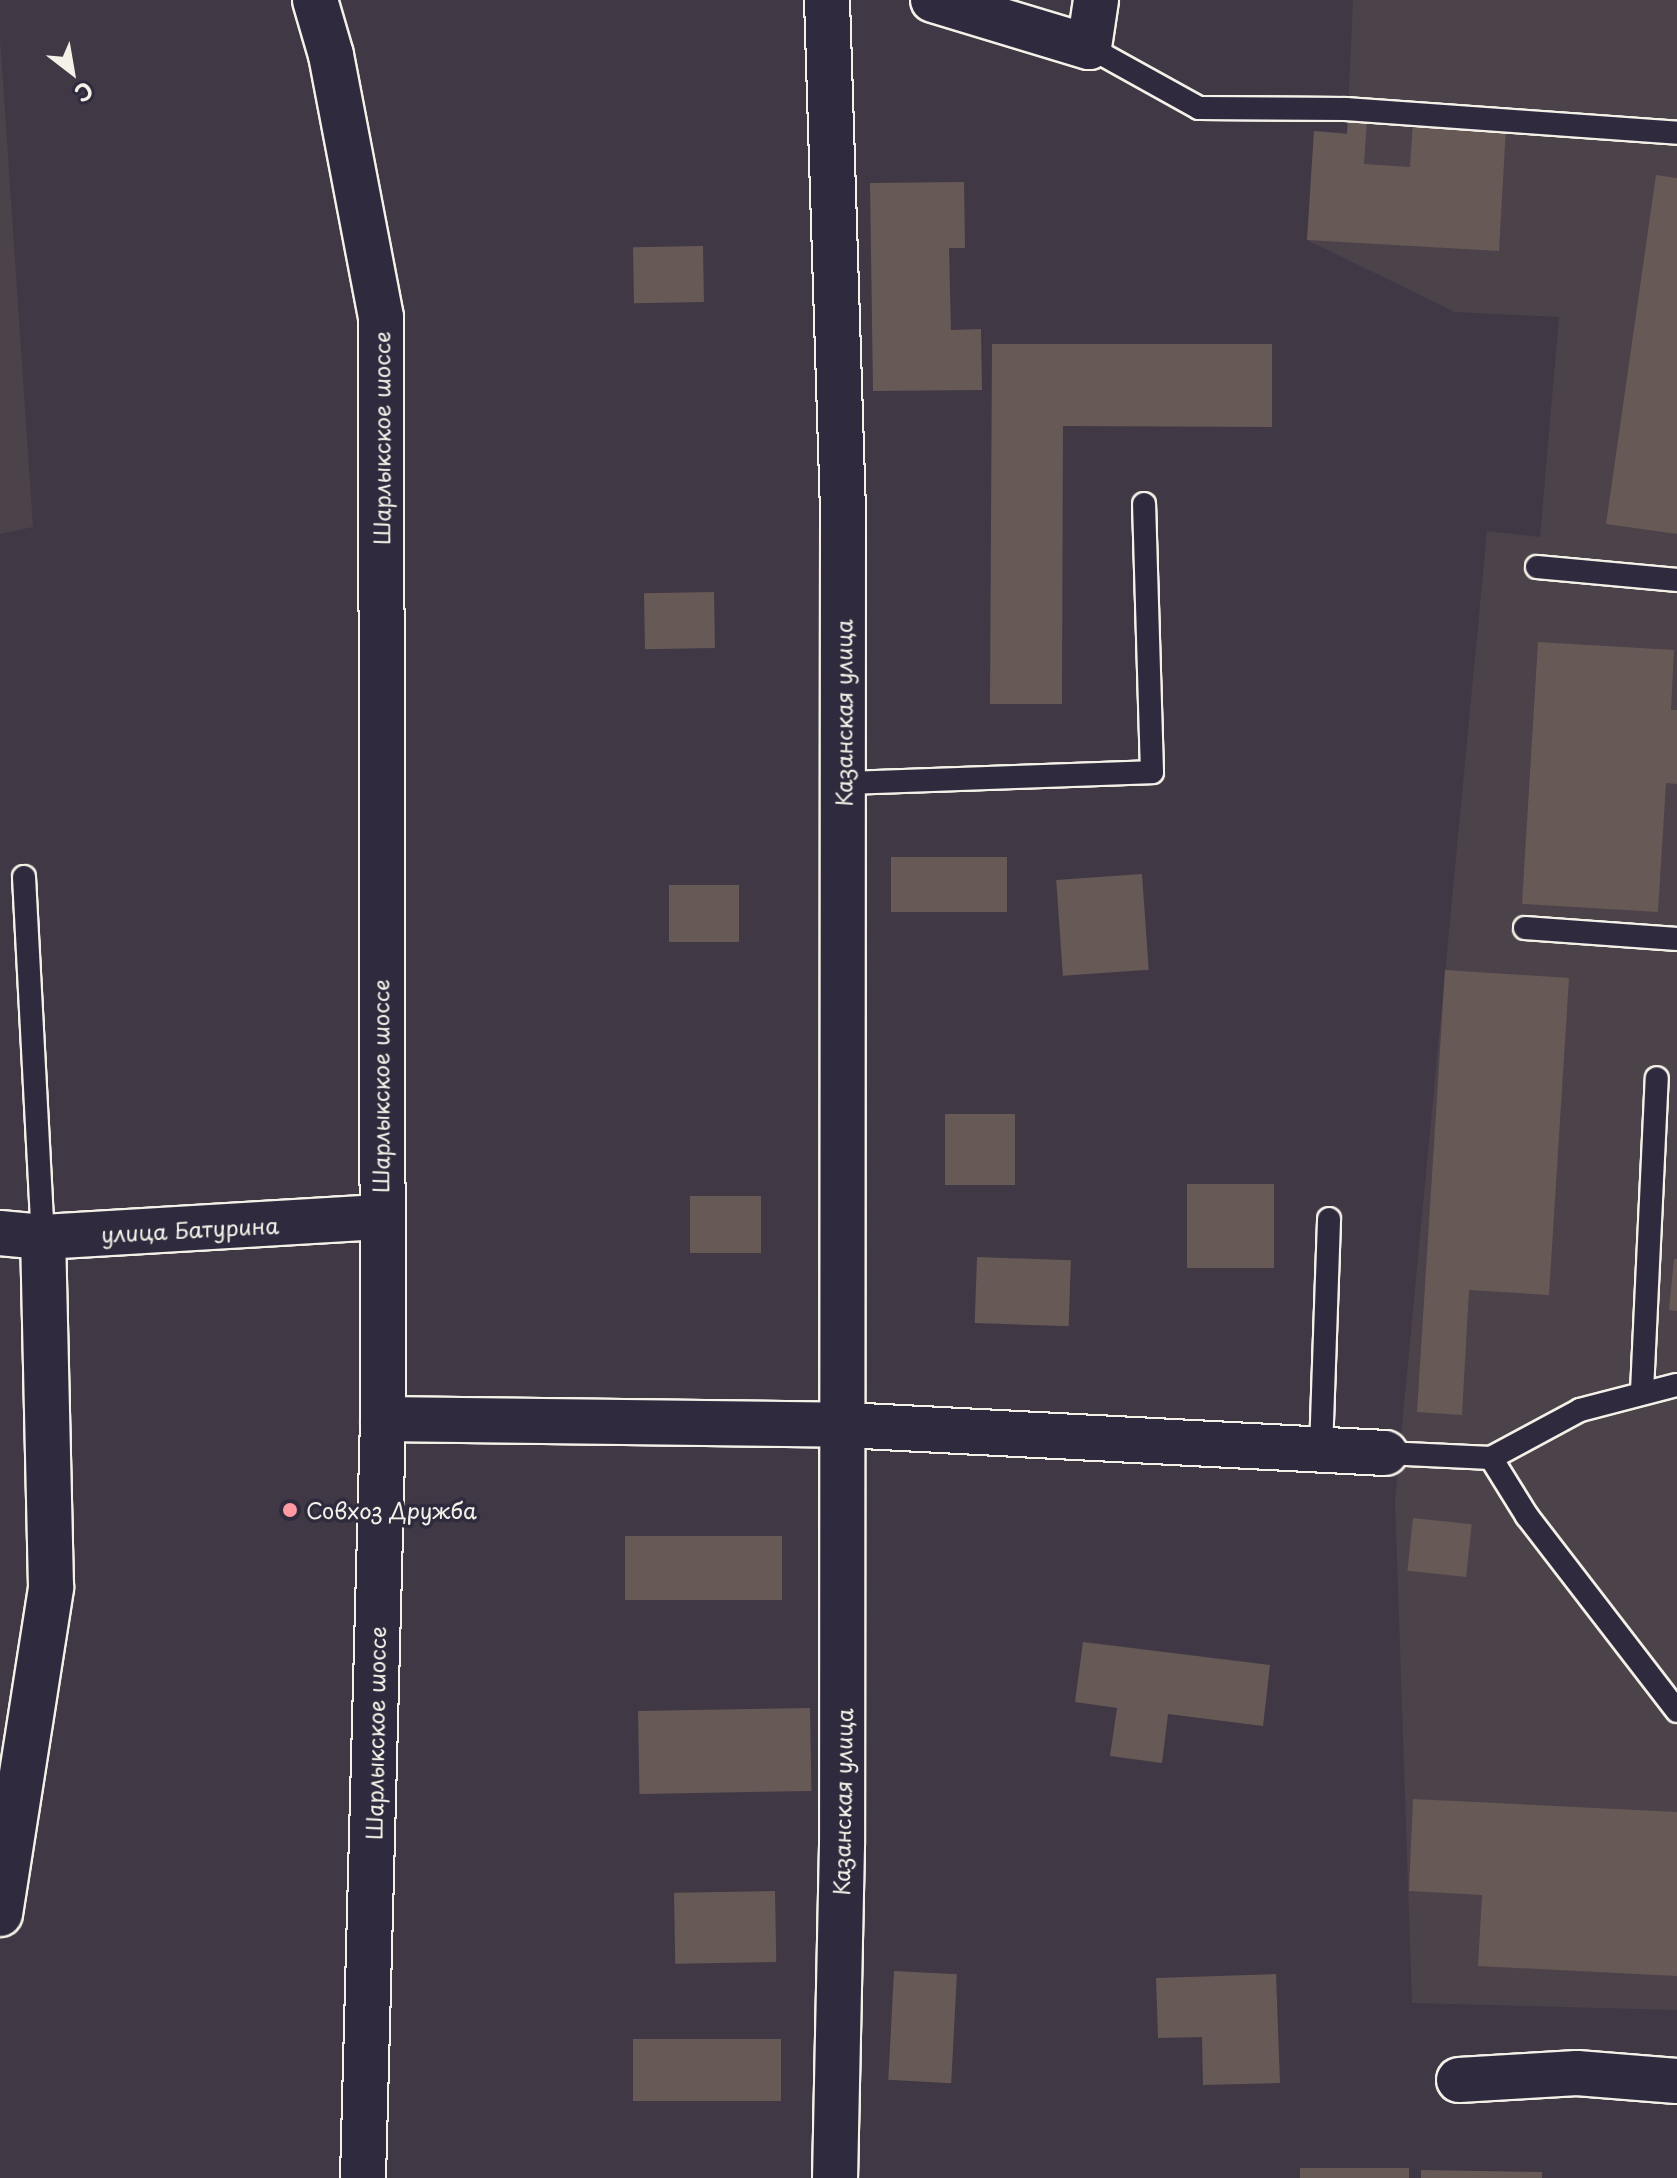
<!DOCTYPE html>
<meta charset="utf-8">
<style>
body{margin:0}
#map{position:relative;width:1677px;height:2178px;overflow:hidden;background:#403844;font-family:"Playpen Sans",sans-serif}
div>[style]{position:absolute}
.built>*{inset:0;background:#4c4249}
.building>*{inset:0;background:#675956;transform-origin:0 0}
.roads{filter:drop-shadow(2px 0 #f4f1e8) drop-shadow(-2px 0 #f4f1e8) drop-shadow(0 2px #f4f1e8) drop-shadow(0 -2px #f4f1e8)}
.lane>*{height:22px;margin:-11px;padding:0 11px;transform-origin:11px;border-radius:11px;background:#2f2a3d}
.street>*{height:44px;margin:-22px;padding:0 22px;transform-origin:22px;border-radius:22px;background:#2f2a3d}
.primary>*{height:44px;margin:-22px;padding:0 22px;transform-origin:22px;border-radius:22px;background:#2f2a3d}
.dots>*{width:22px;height:22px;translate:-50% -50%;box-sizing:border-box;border:4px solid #2f2a3d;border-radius:50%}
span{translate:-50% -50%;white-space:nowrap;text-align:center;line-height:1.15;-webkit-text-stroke:7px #2f2a3d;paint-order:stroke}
.street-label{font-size:22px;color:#f4f1e8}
.poi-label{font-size:22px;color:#f4f1e8}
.left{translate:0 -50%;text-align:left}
.north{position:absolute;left:32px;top:32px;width:80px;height:80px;-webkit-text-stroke:6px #2f2a3d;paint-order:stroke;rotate:149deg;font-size:22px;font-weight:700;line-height:32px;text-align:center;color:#f4f1e8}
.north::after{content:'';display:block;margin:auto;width:28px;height:36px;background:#f4f1e8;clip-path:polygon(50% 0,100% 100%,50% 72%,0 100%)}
</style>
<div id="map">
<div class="built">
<div style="clip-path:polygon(1353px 0,1677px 0,1677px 2010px,1412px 2003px,1395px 1500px,1487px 531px,1540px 537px,1559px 317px,1455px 312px,1307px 240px,1314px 131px,1347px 133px)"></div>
<div style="clip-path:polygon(0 38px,33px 527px,0 534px)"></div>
</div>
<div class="building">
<div style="clip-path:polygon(1348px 118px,1367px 119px,1364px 164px,1410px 167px,1413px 121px,1506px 127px,1499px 251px,1307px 240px,1314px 131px,1347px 134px)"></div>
<div style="clip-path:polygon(1656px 175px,1677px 178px,1677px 534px,1606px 524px)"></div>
<div style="clip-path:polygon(964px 182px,965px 248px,949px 248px,951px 330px,981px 329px,982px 390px,873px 391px,870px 183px)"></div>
<div style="left:703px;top:246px;width:56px;height:70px;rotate:89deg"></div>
<div style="clip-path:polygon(992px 344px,1272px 344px,1272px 427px,1063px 426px,1062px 704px,990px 704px)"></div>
<div style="left:714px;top:592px;width:56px;height:70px;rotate:89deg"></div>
<div style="clip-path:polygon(1538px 642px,1674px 650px,1671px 710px,1677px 710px,1677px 784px,1666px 783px,1658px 912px,1522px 904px)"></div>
<div style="left:1007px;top:857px;width:55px;height:116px;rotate:90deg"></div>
<div style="left:1142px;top:874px;width:96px;height:86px;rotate:86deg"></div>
<div style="left:739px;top:885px;width:57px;height:70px;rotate:90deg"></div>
<div style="clip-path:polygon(1445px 970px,1569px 978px,1549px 1295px,1469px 1290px,1462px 1415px,1417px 1412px)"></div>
<div style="left:945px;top:1114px;width:70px;height:71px"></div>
<div style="left:1187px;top:1184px;width:87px;height:84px"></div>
<div style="left:761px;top:1196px;width:57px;height:71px;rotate:90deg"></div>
<div style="left:977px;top:1257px;width:94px;height:66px;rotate:2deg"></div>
<div style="clip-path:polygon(1674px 1259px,1677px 1259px,1677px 1311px,1669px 1310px)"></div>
<div style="left:1413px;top:1518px;width:59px;height:53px;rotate:6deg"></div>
<div style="left:625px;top:1536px;width:157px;height:64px"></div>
<div style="clip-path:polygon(1083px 1642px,1270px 1665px,1263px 1726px,1168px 1714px,1162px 1763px,1110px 1756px,1117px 1708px,1075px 1702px)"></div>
<div style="left:810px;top:1708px;width:83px;height:172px;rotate:89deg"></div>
<div style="clip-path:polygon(1413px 1799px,1677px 1812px,1677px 1976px,1478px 1966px,1482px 1895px,1409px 1891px)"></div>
<div style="left:775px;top:1891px;width:71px;height:101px;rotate:89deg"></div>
<div style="left:894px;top:1971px;width:63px;height:109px;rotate:3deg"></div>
<div style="clip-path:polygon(1276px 1974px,1280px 2083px,1203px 2085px,1202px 2037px,1158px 2038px,1156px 1978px)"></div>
<div style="left:633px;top:2039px;width:148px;height:62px"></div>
<div style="left:1300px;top:2168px;width:109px;height:10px"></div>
<div style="clip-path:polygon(1421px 2170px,1542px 2172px,1542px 2178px,1421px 2178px)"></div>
</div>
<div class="roads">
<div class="lane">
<div style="left:1089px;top:47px;width:126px;rotate:29deg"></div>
<div style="left:1199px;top:108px;width:147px;rotate:0.4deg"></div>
<div style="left:1346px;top:109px;width:332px;rotate:4.1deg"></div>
<div style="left:1537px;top:567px;width:141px;rotate:5.3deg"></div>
<div style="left:844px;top:783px;width:308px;rotate:-2deg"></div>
<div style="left:1152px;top:772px;width:268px;rotate:-91.7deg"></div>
<div style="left:24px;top:877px;width:361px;rotate:87deg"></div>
<div style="left:1525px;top:928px;width:152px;rotate:4.1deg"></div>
<div style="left:1642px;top:1391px;width:313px;rotate:-87.3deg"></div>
<div style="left:1321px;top:1450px;width:231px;rotate:-88deg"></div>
<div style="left:1385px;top:1453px;width:106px;rotate:2.7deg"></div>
<div style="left:1491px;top:1458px;width:101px;rotate:-28.3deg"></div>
<div style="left:1580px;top:1410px;width:100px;rotate:-14.5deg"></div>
<div style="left:1491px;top:1458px;width:68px;rotate:58.2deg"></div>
<div style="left:1527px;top:1516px;width:246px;rotate:52.4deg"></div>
</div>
<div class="street">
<div style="left:827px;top:0;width:511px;rotate:88.21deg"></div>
<div style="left:843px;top:511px;width:1334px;rotate:90.04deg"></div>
<div style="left:842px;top:1845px;width:333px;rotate:91.2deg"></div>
<div style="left:933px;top:0;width:163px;rotate:16.8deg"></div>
<div style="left:1089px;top:47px;width:48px;rotate:-81.5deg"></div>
<div style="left:0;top:1233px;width:43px;rotate:5.3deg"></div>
<div style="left:43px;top:1237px;width:337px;rotate:-3.4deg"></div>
<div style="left:383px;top:1419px;width:461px;rotate:0.7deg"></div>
<div style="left:844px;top:1425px;width:542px;rotate:2.96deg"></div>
<div style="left:0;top:1914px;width:331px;rotate:-81.1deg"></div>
<div style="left:51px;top:1587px;width:350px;rotate:-91.3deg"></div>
<div style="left:1459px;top:2080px;width:118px;rotate:-3.4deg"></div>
<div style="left:1577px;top:2073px;width:100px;rotate:4.6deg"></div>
</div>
<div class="primary">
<div style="left:315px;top:0;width:57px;rotate:73.8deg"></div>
<div style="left:331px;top:55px;width:267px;rotate:79.2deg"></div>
<div style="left:381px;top:317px;width:1102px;rotate:89.9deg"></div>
<div style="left:383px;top:1419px;width:759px;rotate:91.51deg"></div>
</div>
</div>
<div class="dots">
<div style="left:290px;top:1510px;background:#ff9aa2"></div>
</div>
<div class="street-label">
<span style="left:381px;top:438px;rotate:-90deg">Шарлыкское шоссе</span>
<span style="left:843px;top:713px;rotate:-90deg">Казанская улица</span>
<span style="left:380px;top:1086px;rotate:-90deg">Шарлыкское шоссе</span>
<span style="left:190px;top:1229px;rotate:-3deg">улица Батурина</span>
<span style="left:375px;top:1733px;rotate:-89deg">Шарлыкское шоссе</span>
<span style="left:842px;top:1802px;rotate:-89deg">Казанская улица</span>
</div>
<div class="poi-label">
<span class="left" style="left:306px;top:1510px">Совхоз Дружба</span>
</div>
<div class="north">С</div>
</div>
